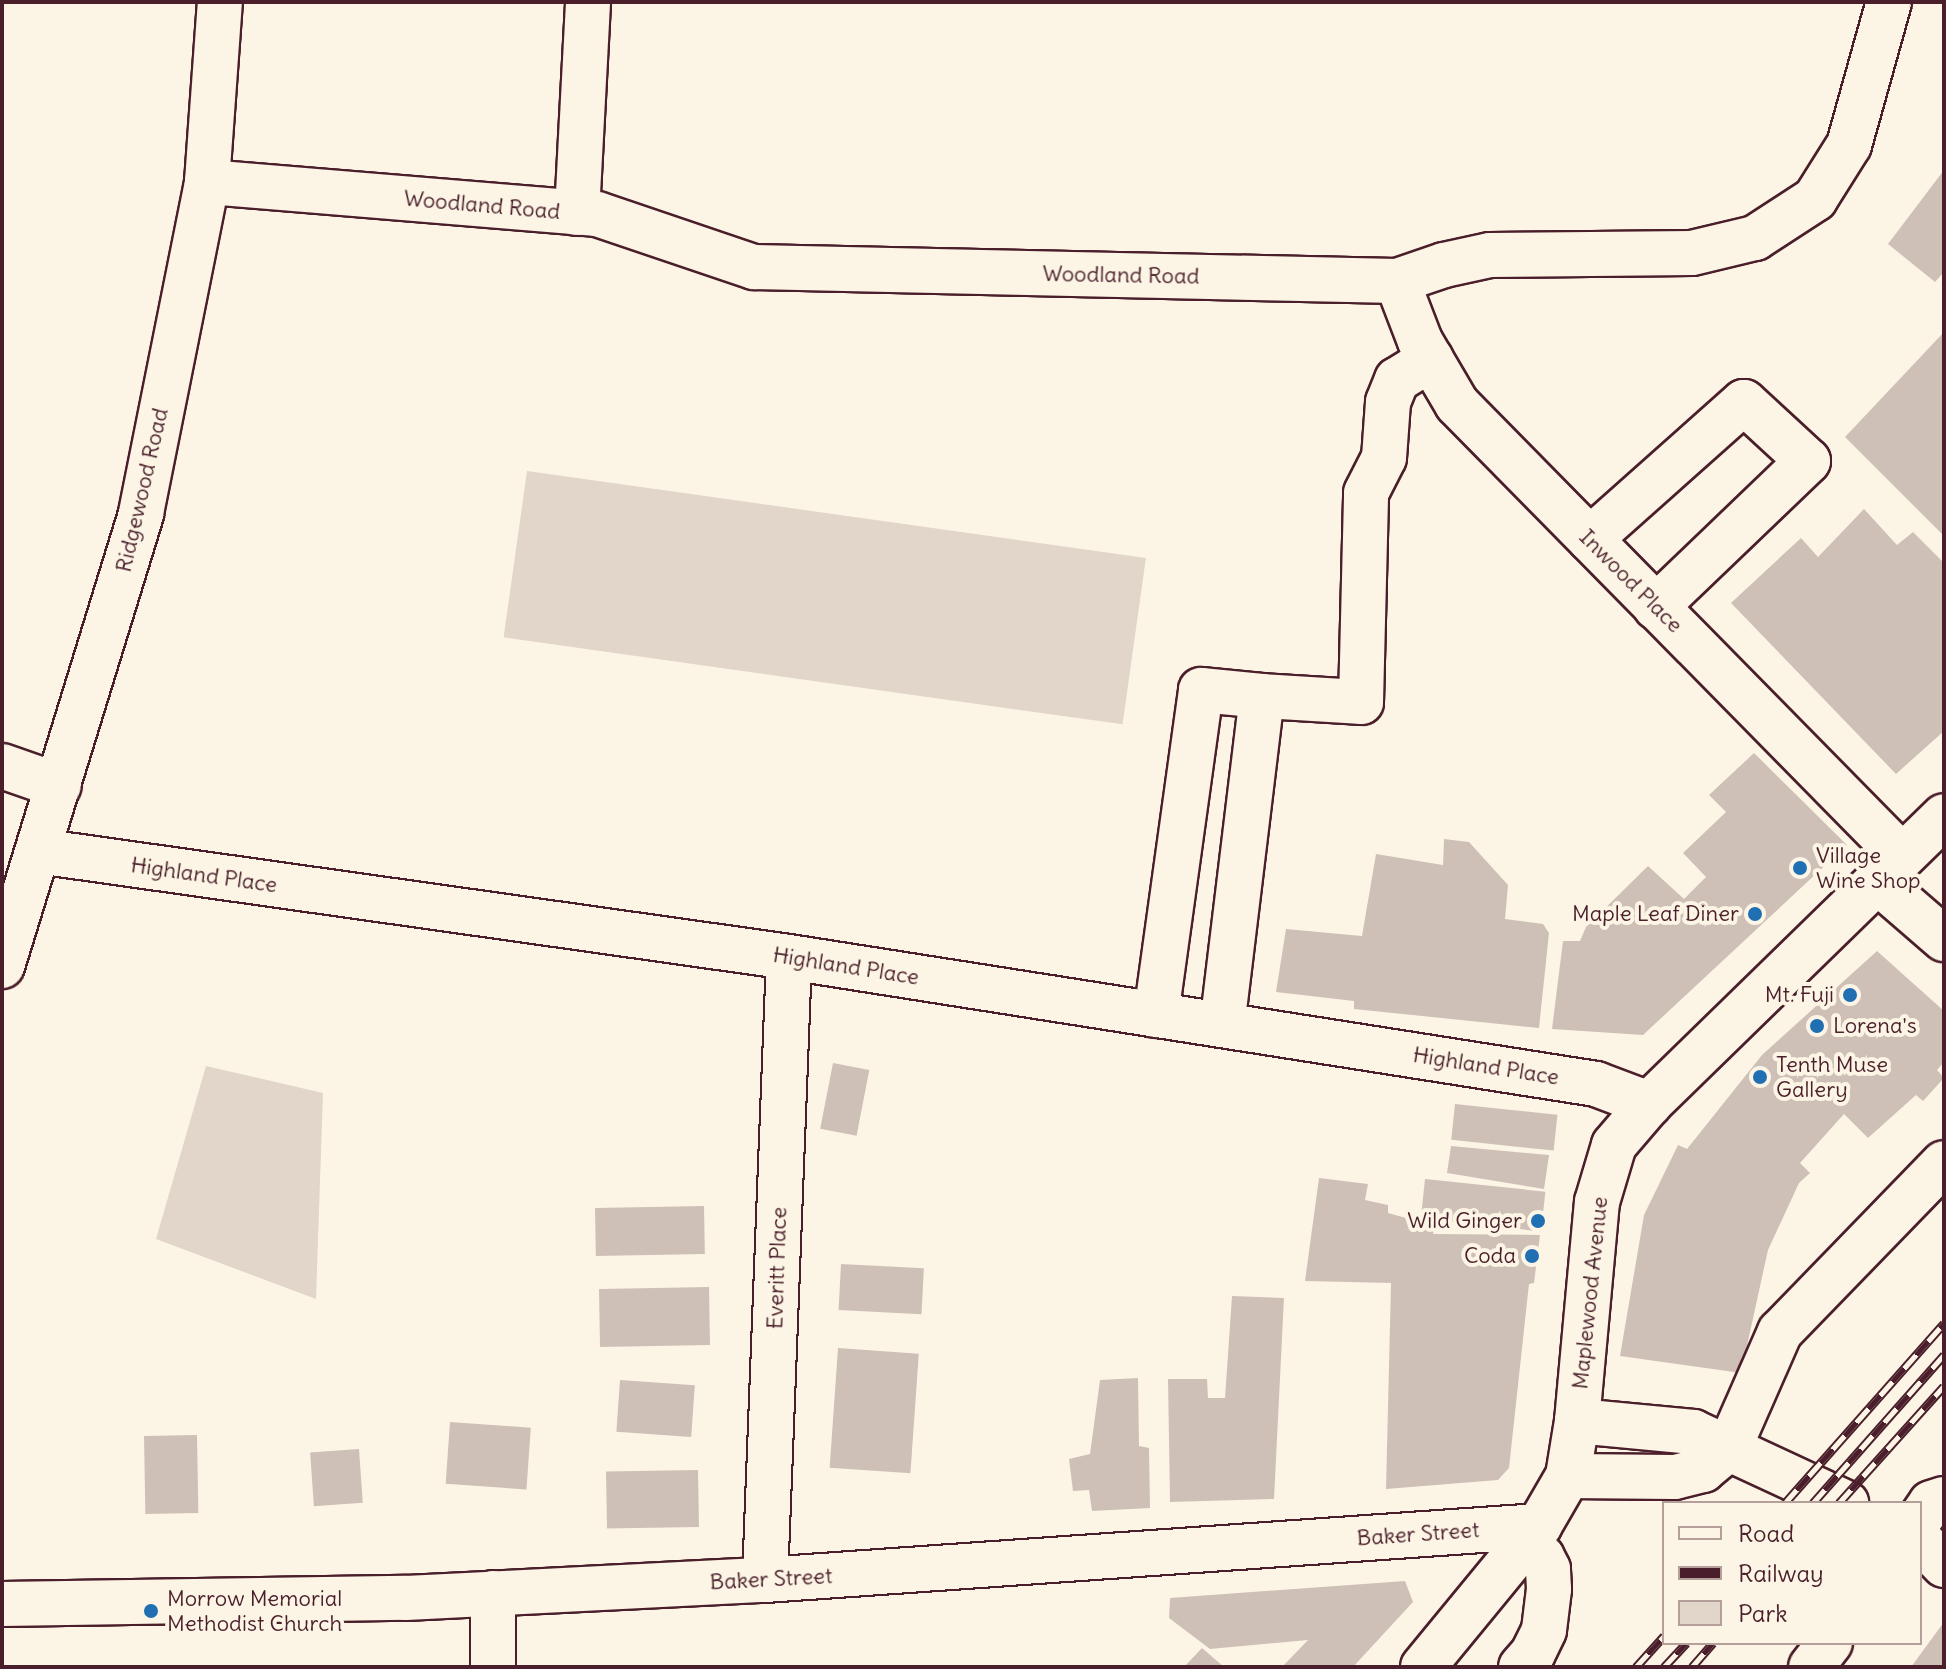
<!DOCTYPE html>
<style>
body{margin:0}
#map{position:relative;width:1946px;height:1669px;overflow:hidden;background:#fcf5e5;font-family:Delius,sans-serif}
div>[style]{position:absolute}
.green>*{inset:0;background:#e2d5ca;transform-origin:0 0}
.building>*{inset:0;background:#cfc0b7;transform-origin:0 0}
.roads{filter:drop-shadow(2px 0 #4a1f2b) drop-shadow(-2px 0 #4a1f2b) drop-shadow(0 2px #4a1f2b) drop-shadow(0 -2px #4a1f2b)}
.minor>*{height:44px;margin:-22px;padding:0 22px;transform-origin:22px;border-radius:22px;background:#fcf5e5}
.rail>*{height:9px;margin-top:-4.5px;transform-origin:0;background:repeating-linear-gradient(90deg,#fcf5e5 0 18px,#4a1f2b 0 36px);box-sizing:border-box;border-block:2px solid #4a1f2b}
.dots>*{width:22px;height:22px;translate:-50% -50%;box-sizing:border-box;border:4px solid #fcf5e5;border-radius:50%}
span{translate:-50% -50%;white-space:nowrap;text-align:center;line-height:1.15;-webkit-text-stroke:8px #fcf5e5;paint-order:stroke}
.street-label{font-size:22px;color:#4a1f2b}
.poi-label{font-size:22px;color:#4a1f2b}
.left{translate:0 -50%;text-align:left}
.right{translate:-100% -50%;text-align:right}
.frame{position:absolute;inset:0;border:4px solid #4a1f2b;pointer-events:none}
.legend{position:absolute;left:1662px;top:1501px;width:260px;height:144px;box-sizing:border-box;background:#fcf5e5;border:2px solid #b59f9b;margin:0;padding:10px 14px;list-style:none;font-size:24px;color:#4a1f2b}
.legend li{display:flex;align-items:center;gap:16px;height:40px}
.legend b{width:40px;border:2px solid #b59f9b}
</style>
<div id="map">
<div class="green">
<div style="left:527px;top:471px;width:625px;height:168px;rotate:8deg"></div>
<div style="clip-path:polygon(206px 1066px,323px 1093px,316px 1299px,156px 1239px)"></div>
</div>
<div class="building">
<div style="clip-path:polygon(1944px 170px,1944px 272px,1935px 282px,1888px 244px)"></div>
<div style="clip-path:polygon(1944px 332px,1944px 536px,1845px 437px)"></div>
<div style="clip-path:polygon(1864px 509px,1897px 545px,1913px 532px,1944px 563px,1944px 731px,1896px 774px,1731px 603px,1801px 538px,1818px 557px)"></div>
<div style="clip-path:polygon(1754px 753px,1847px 845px,1643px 1035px,1552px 1029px,1563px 941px,1580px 941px,1586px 927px,1648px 866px,1684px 899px,1706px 877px,1683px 853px,1726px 812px,1709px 795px)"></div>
<div style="clip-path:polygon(1444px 839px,1469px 842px,1508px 885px,1505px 919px,1543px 924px,1549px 933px,1539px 1028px,1354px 1009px,1354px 1001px,1276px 992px,1286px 929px,1362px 936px,1376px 854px,1443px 865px)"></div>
<div style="clip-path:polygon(1877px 951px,1944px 1011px,1944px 1062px,1937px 1070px,1944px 1078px,1923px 1101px,1916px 1095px,1868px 1138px,1844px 1114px,1800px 1163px,1810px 1173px,1799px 1183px,1768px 1250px,1741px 1373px,1620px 1356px,1644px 1215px,1678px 1145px,1687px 1149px,1762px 1055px)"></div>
<div style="left:833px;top:1063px;width:37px;height:67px;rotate:11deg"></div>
<div style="left:1455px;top:1104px;width:103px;height:36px;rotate:6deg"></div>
<div style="clip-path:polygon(1451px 1146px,1549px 1155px,1544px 1189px,1447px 1173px)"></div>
<div style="clip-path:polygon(1319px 1178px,1368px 1184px,1365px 1200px,1388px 1205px,1388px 1213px,1435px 1226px,1433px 1234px,1540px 1235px,1534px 1283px,1529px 1284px,1509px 1468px,1498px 1480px,1386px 1489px,1391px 1283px,1305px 1281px)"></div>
<div style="left:1425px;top:1179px;width:121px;height:40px;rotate:6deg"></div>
<div style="left:704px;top:1206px;width:48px;height:109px;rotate:89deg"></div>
<div style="left:841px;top:1264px;width:83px;height:46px;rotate:3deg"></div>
<div style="left:709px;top:1287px;width:58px;height:110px;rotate:89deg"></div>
<div style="clip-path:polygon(1232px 1296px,1284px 1298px,1274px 1499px,1170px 1502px,1168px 1379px,1207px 1379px,1208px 1398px,1225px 1398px)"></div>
<div style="left:838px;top:1348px;width:81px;height:120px;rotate:4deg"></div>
<div style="clip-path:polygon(1138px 1378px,1139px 1446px,1149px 1448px,1150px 1508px,1092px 1511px,1089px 1490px,1073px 1491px,1069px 1459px,1090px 1454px,1100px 1380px)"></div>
<div style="left:620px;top:1380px;width:75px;height:52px;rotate:4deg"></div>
<div style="left:450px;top:1422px;width:81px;height:62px;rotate:4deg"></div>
<div style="left:197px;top:1435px;width:78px;height:53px;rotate:89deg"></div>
<div style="left:359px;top:1449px;width:54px;height:49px;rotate:86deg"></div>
<div style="left:698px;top:1470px;width:57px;height:92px;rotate:89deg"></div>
<div style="clip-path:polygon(1405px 1581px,1413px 1602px,1353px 1667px,1282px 1667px,1308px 1640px,1210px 1649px,1169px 1618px,1170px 1598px)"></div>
<div style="clip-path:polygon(1944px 1622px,1944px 1667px,1911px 1667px)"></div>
<div style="clip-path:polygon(1202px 1648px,1224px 1667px,1184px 1667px)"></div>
</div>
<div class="roads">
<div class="minor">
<div style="left:207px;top:182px;width:391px;rotate:4.7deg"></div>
<div style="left:597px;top:214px;width:166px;rotate:18.7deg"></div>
<div style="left:754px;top:267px;width:643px;rotate:1.25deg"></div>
<div style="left:1397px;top:281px;width:50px;rotate:-18.8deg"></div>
<div style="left:1444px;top:265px;width:47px;rotate:-12.3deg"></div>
<div style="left:1490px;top:255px;width:202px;rotate:-0.6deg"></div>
<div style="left:1692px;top:253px;width:65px;rotate:-13.4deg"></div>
<div style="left:1755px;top:238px;width:72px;rotate:-33deg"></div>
<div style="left:1815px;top:199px;width:64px;rotate:-57.8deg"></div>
<div style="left:1849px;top:145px;width:148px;rotate:-74.4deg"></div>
<div style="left:577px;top:213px;width:211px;rotate:-87deg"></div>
<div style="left:1397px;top:281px;width:64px;rotate:69deg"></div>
<div style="left:1420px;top:341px;width:73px;rotate:59.6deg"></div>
<div style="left:1457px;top:404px;width:634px;rotate:45.45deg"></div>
<div style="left:1590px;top:539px;width:206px;rotate:-41.7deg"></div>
<div style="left:1744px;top:402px;width:87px;rotate:42.7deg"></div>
<div style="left:1808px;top:461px;width:211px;rotate:136.2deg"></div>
<div style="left:1262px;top:696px;width:99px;rotate:3.5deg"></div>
<div style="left:1361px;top:702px;width:209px;rotate:-88.6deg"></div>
<div style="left:1366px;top:493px;width:39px;rotate:-63deg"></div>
<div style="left:1384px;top:458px;width:56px;rotate:-85.9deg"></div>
<div style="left:1388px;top:402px;width:24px;rotate:-68deg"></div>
<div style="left:1397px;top:380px;width:40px;rotate:-32deg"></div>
<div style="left:2px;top:766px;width:60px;rotate:19.3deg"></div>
<div style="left:38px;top:851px;width:758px;rotate:8.03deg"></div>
<div style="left:789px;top:957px;width:817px;rotate:8.94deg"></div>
<div style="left:1596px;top:1084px;width:57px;rotate:20.7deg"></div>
<div style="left:1877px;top:881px;width:89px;rotate:40.9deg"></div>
<div style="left:2px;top:966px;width:474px;rotate:-72.9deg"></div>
<div style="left:141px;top:513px;width:338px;rotate:-78.7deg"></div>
<div style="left:207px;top:182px;width:180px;rotate:-85.9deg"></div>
<div style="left:1156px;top:1015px;width:328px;rotate:-82.1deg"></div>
<div style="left:1201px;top:690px;width:61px;rotate:5.6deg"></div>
<div style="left:1262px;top:696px;width:331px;rotate:96.9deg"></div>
<div style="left:1577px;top:1421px;width:117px;rotate:5.4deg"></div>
<div style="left:1693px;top:1432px;width:169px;rotate:24.9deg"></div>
<div style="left:1568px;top:1476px;width:107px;rotate:0.5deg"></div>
<div style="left:1675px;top:1477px;width:29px;rotate:-14deg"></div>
<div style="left:1703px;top:1470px;width:34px;rotate:-40deg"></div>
<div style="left:1729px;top:1448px;width:127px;rotate:-66.3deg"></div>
<div style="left:1780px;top:1332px;width:235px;rotate:-45.9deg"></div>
<div style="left:1920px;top:1519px;width:19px;rotate:-55deg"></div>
<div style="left:1931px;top:1503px;width:14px;rotate:-17deg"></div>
<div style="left:1920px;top:1540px;width:35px;rotate:46deg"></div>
<div style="left:765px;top:1580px;width:623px;rotate:-87.79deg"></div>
<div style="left:2px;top:1604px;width:404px;rotate:-0.9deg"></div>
<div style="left:406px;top:1598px;width:359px;rotate:-2.9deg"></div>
<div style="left:765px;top:1580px;width:776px;rotate:-3.99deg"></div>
<div style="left:493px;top:1667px;width:74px;rotate:-90deg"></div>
<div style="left:1423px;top:1667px;width:183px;rotate:-50.6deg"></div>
<div style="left:1539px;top:1526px;width:58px;rotate:-59.9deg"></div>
<div style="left:1568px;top:1476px;width:56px;rotate:-80.7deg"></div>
<div style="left:1577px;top:1421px;width:220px;rotate:-84.8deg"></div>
<div style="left:1597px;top:1202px;width:59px;rotate:-73.4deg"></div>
<div style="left:1614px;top:1145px;width:54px;rotate:-49.5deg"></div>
<div style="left:1649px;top:1104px;width:412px;rotate:-44.3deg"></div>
<div style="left:1521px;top:1667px;width:18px;rotate:-49deg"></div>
<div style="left:1533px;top:1653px;width:25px;rotate:-64deg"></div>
<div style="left:1544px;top:1630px;width:41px;rotate:-83deg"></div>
<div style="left:1549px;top:1589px;width:20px;rotate:-93deg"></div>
<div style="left:1548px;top:1569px;width:13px;rotate:-117deg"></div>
<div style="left:1542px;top:1557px;width:22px;rotate:-141deg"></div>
<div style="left:1811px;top:1667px;width:31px;rotate:-52deg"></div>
</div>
</div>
<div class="rail">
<div style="left:1785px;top:1503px;width:240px;rotate:-48.5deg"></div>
<div style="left:1813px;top:1503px;width:198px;rotate:-48.5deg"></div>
<div style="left:1839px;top:1503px;width:157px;rotate:-48.1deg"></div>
<div style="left:1636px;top:1667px;width:42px;rotate:-47.9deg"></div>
<div style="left:1664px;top:1667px;width:33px;rotate:-47deg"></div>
<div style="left:1692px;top:1667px;width:32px;rotate:-49deg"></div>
</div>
<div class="dots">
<div style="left:1800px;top:868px;background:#1f6fb2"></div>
<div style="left:1755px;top:914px;background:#1f6fb2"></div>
<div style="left:1850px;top:995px;background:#1f6fb2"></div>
<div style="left:1817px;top:1026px;background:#1f6fb2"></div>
<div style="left:1760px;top:1077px;background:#1f6fb2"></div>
<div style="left:1538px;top:1221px;background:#1f6fb2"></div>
<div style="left:1532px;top:1256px;background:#1f6fb2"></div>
<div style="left:151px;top:1611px;background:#1f6fb2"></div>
</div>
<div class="street-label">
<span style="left:482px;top:205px;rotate:5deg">Woodland Road</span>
<span style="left:1121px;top:275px;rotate:1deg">Woodland Road</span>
<span style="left:142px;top:490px;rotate:-77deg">Ridgewood Road</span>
<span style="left:1631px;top:581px;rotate:45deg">Inwood Place</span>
<span style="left:204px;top:875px;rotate:8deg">Highland Place</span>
<span style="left:846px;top:966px;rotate:9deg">Highland Place</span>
<span style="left:1486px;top:1066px;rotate:9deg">Highland Place</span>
<span style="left:777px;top:1268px;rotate:-88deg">Everitt Place</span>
<span style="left:1590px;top:1293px;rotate:-84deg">Maplewood Avenue</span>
<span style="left:1418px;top:1534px;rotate:-4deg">Baker Street</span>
<span style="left:771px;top:1579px;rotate:-3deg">Baker Street</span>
</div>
<div class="poi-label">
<span class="left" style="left:1816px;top:868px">Village<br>Wine Shop</span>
<span class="right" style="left:1739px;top:914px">Maple Leaf Diner</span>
<span class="right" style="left:1834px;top:995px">Mt. Fuji</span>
<span class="left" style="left:1833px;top:1026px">Lorena's</span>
<span class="left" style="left:1776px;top:1077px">Tenth Muse<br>Gallery</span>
<span class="right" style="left:1522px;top:1221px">Wild Ginger</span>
<span class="right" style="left:1516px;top:1256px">Coda</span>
<span class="left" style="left:167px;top:1611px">Morrow Memorial<br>Methodist Church</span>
</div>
<div class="frame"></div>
<ul class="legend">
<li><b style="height:10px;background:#fcf5e5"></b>Road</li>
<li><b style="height:10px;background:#4a1f2b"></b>Railway</li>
<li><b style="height:22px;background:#e2d5ca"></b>Park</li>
</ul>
</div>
